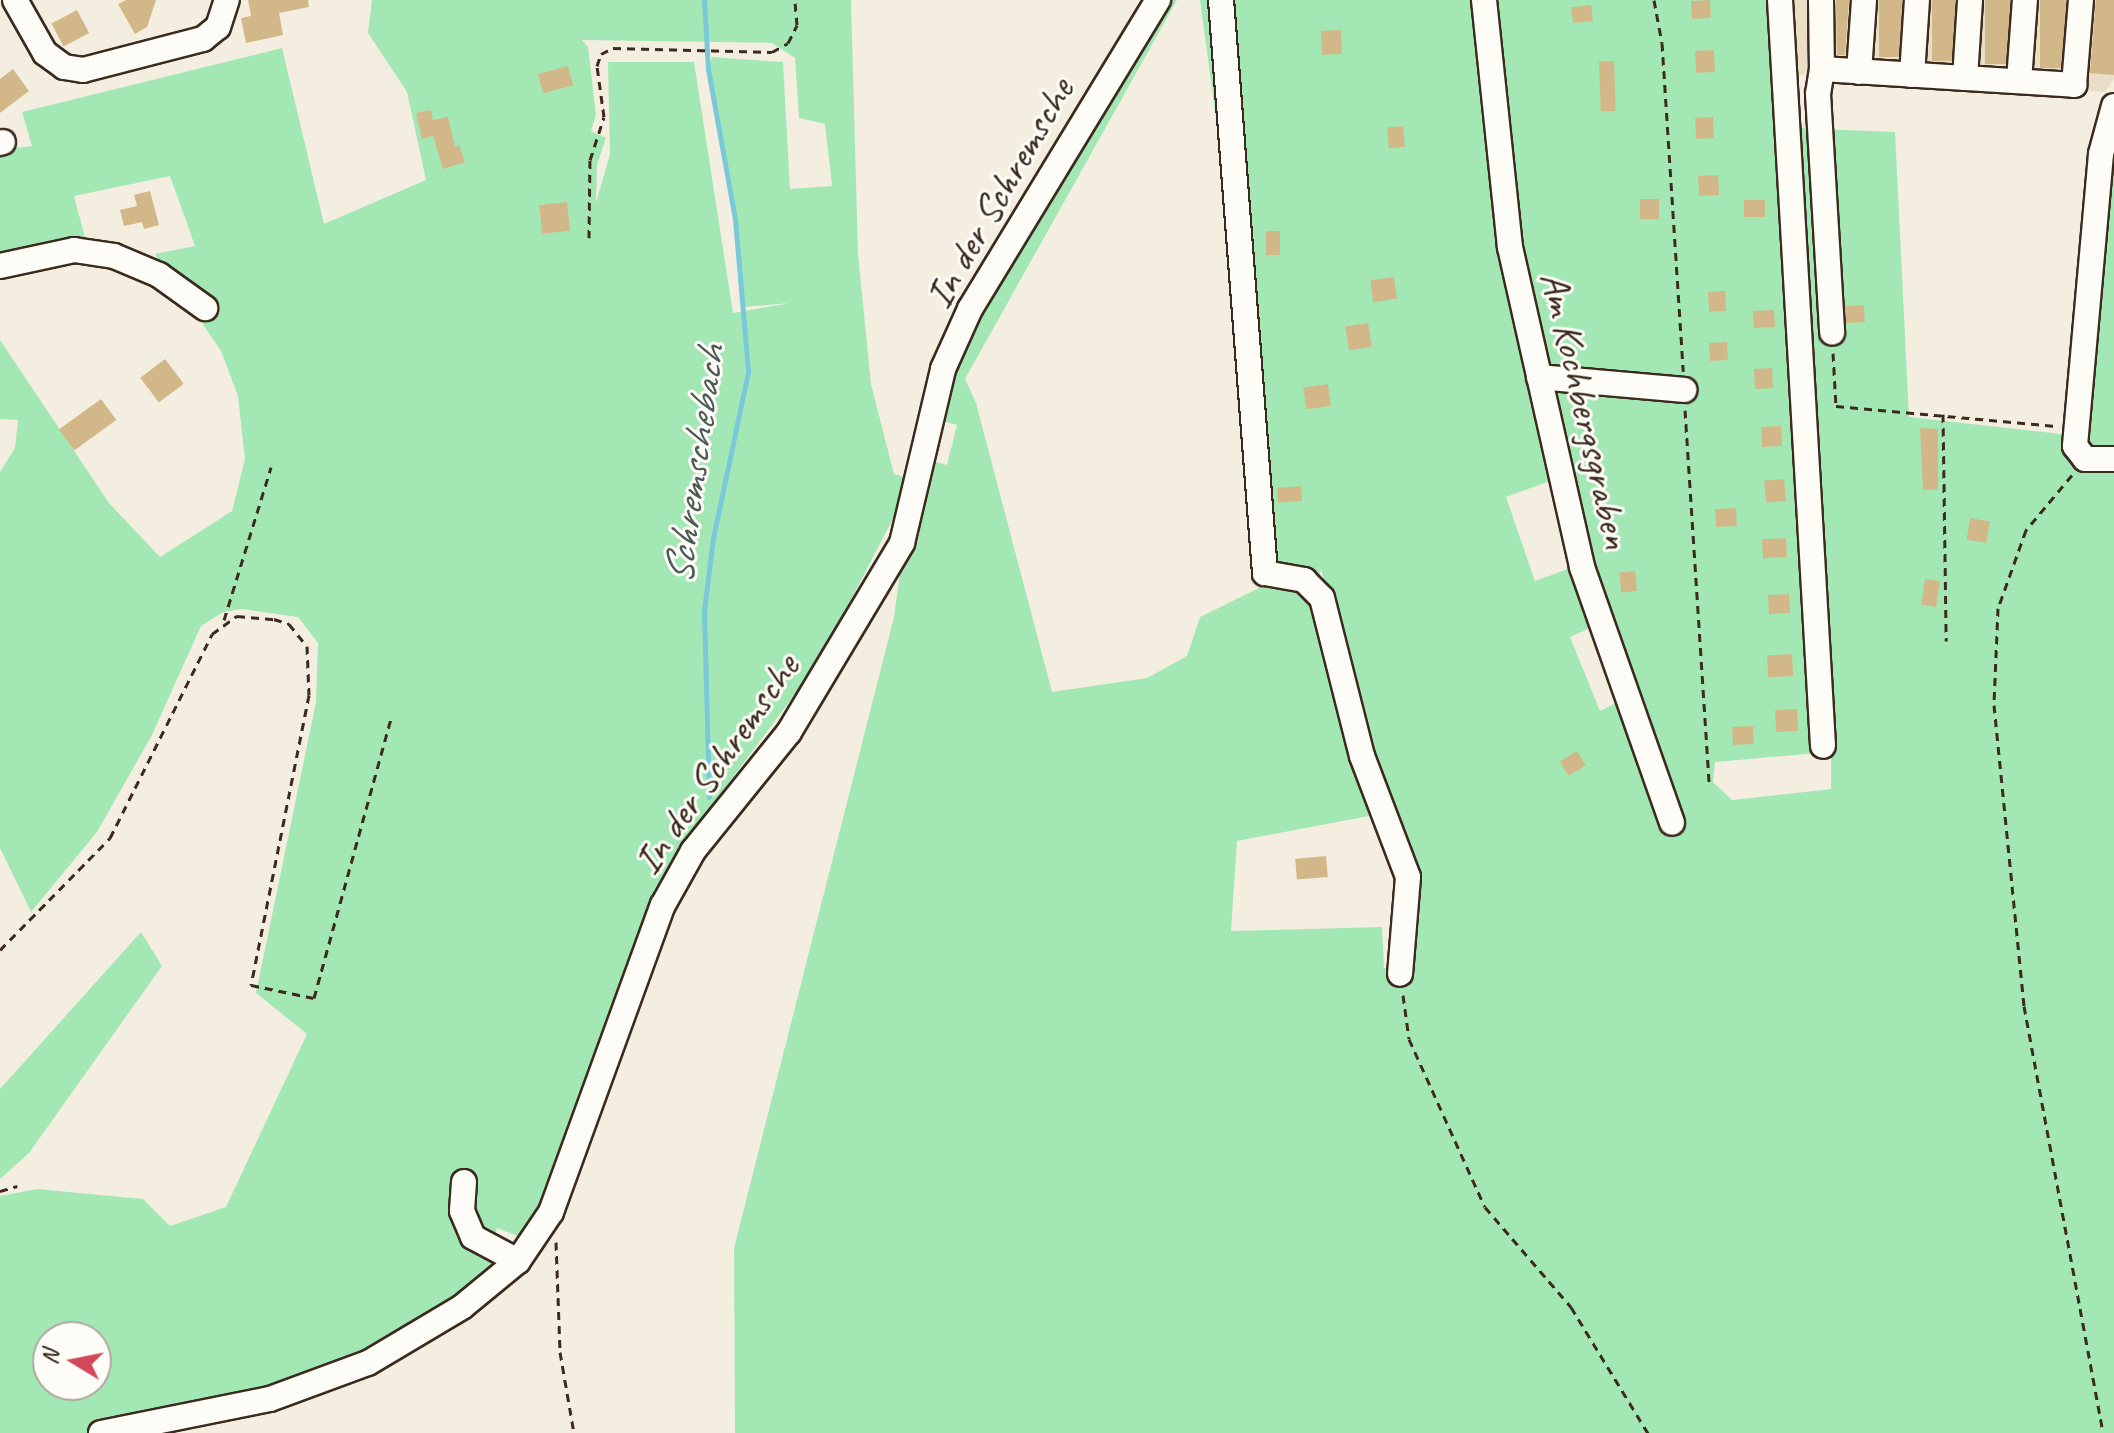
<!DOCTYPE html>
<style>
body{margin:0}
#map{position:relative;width:2114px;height:1433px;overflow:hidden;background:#f4eee1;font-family:Caveat,sans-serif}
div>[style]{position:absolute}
.built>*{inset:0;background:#eadec6}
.green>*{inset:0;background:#a3e8b4}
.stream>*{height:5px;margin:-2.5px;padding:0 2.5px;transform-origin:2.5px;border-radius:2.5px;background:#7ac9d8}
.building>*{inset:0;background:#d2b888;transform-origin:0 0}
.path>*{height:3px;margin-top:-1.5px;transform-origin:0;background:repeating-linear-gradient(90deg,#3b2a1e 0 8px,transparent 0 14px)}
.roads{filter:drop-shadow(2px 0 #3b2a1e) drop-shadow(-2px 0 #3b2a1e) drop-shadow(0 2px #3b2a1e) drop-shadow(0 -2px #3b2a1e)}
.minor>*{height:24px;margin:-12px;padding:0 12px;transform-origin:12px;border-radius:12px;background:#fdfcf7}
span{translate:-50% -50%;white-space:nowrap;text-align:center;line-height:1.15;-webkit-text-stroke:6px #fdfcf7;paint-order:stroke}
.street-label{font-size:40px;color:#3b2a1e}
.water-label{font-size:42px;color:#4e5a56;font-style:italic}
.north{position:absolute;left:32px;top:1321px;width:80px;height:80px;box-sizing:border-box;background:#fdfcf7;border:2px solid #afa8a0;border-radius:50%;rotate:280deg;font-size:22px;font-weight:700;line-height:32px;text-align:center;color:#3b2a1e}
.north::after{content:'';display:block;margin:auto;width:28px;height:36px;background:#d1495b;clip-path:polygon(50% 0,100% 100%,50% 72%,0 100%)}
</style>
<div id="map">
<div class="built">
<div style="clip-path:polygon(1789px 0,2114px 0,2114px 79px,2105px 92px,1793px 74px)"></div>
</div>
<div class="green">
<div style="clip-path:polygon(evenodd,372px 0,851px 0,858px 254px,871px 384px,894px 474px,908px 478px,897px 511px,818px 663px,684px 843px,634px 947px,547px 1188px,523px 1238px,497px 1228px,491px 1250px,505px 1261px,461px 1322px,133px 1433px,0 1433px,0 1196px,37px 1189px,143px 1199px,170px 1226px,226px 1207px,307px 1034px,256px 993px,316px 702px,318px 643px,298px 617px,242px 609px,223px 612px,201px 626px,152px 735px,97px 832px,31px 912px,0 848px,0 472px,15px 448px,18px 420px,0 419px,0 340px,109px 503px,160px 557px,232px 511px,245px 459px,238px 396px,221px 351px,155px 254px,195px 246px,170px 176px,74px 196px,86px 241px,0 262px,0 150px,32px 146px,22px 112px,282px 48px,324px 224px,426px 180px,407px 92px,368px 33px,372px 0,582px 40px,772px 43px,795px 58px,799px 118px,825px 124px,832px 186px,790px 189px,783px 62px,712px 57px,708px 69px,735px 219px,743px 307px,790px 303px,733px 313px,694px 62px,608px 62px,610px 154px,596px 203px,597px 165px,606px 138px,591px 131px,596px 115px,588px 47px,582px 40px,372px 0,48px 1337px,96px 1337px,96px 1385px,48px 1385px,48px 1337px)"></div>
<div style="clip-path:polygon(evenodd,1164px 0,1177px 0,965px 379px,976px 403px,1052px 692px,1147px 678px,1187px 656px,1200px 617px,1261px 587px,1219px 141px,1200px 0,1789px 0,1795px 128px,1895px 132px,1909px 417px,2061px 434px,2084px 431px,2114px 135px,2114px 1433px,735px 1433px,734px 1248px,894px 617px,902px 558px,932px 461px,947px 465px,957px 425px,942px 421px,950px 374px,966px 336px,1164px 0,1572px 473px,1610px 615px,1638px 692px,1600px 711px,1570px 637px,1590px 628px,1573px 567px,1535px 581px,1506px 497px,1572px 473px,1164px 0,1321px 569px,1415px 919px,1409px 969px,1384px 968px,1382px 927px,1231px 931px,1237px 841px,1369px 816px,1314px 602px,1321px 569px,1164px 0,1817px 753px,1831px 753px,1831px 789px,1732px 800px,1713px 782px,1715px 762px,1817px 753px)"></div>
<div style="clip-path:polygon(141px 932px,162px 966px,29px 1153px,0 1179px,0 1089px)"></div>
</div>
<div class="stream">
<div style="left:704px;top:0;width:69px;rotate:86.7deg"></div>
<div style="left:708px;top:69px;width:152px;rotate:79.8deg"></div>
<div style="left:735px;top:219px;width:154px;rotate:85.1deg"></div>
<div style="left:748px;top:372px;width:170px;rotate:101.9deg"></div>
<div style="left:713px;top:538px;width:73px;rotate:97.1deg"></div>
<div style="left:704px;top:610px;width:187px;rotate:88.5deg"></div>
</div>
<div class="building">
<div style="clip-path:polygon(126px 0,156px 0,147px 27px,135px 34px,118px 4px)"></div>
<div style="clip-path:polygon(248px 0,308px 0,309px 7px,279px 13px,283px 35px,246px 43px,241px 18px,251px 16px)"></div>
<div style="left:1710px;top:0;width:18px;height:19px;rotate:87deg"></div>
<div style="clip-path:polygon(1836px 0,1849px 0,1845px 55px,1837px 55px)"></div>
<div style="left:1879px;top:0;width:23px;height:57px"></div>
<div style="left:1932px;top:0;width:23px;height:61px"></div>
<div style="left:1985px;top:0;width:25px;height:64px"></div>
<div style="left:2040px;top:0;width:26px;height:68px"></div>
<div style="clip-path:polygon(2096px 0,2114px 0,2114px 75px,2090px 73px)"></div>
<div style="left:1591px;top:5px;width:16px;height:20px;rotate:83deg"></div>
<div style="left:77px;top:10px;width:26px;height:29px;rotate:62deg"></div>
<div style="left:1341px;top:30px;width:24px;height:20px;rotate:88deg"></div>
<div style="left:1714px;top:50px;width:22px;height:19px;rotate:87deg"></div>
<div style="left:1614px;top:61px;width:50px;height:15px;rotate:88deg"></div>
<div style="left:568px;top:66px;width:20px;height:31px;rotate:75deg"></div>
<div style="clip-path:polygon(13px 69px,29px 91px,0 113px,0 79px)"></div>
<div style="clip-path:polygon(431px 110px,433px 120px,448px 117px,455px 147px,459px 145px,465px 162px,443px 169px,433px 136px,422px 139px,416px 113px)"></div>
<div style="left:1713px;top:117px;width:21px;height:18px;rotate:87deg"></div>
<div style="left:1403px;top:126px;width:21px;height:16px;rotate:85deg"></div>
<div style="left:1718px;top:175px;width:20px;height:20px;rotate:87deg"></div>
<div style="clip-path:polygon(150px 191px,159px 225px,144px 229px,142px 222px,124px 226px,120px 210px,137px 206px,134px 195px)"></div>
<div style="left:1640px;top:199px;width:19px;height:20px"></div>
<div style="left:1765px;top:200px;width:17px;height:21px;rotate:90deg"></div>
<div style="left:567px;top:202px;width:29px;height:28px;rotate:84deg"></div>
<div style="left:1280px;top:231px;width:24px;height:14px;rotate:90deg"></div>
<div style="left:1394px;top:277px;width:22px;height:24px;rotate:82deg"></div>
<div style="left:1725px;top:291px;width:20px;height:17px;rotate:87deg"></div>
<div style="left:1864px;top:305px;width:17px;height:19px;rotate:87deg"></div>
<div style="left:1774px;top:310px;width:17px;height:21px;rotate:87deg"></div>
<div style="left:1368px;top:323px;width:24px;height:23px;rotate:81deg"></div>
<div style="left:1727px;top:342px;width:18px;height:18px;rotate:87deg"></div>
<div style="left:165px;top:359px;width:31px;height:31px;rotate:53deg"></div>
<div style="left:1772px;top:368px;width:20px;height:18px;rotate:87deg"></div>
<div style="left:1328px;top:384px;width:22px;height:25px;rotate:82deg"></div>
<div style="left:101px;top:399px;width:26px;height:52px;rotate:54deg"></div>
<div style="left:1781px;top:426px;width:20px;height:20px;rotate:87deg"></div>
<div style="clip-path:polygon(1920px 428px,1938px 429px,1938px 490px,1923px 490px)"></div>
<div style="left:1784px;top:479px;width:22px;height:20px;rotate:85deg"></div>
<div style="left:1301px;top:486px;width:15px;height:24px;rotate:86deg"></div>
<div style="left:1736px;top:508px;width:18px;height:21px;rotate:87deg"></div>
<div style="left:1970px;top:518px;width:20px;height:22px;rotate:9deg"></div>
<div style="left:1786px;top:538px;width:19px;height:24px;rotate:87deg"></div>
<div style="left:1635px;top:571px;width:20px;height:16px;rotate:84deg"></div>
<div style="left:1925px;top:579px;width:15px;height:26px;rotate:8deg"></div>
<div style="left:1789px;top:594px;width:19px;height:21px;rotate:87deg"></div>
<div style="left:1792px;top:654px;width:22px;height:25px;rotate:87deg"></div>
<div style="left:1797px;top:709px;width:22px;height:22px;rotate:87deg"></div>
<div style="left:1753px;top:726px;width:18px;height:21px;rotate:87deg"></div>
<div style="left:1577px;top:751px;width:17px;height:20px;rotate:59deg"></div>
<div style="left:1326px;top:856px;width:21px;height:31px;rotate:85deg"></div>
</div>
<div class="path">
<div style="left:1654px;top:0;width:44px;rotate:79.5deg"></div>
<div style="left:1662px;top:43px;width:329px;rotate:86.3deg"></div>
<div style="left:589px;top:238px;width:78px;rotate:-89.3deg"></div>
<div style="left:590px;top:160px;width:45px;rotate:-72deg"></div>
<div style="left:604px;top:117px;width:51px;rotate:-97.8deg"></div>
<div style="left:597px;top:66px;width:13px;rotate:-72deg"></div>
<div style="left:601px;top:54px;width:13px;rotate:-27deg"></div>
<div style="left:613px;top:48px;width:159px;rotate:1.4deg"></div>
<div style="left:772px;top:52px;width:18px;rotate:-29deg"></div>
<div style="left:788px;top:43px;width:20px;rotate:-63deg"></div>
<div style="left:797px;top:25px;width:25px;rotate:-95deg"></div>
<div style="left:1833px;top:353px;width:53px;rotate:86.8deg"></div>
<div style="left:1836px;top:406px;width:220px;rotate:5.2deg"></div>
<div style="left:1685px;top:410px;width:376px;rotate:86.3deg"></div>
<div style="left:1943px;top:414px;width:227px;rotate:89.2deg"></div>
<div style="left:2072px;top:475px;width:72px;rotate:129.9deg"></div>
<div style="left:2026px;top:530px;width:83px;rotate:109.7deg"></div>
<div style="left:1998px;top:608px;width:97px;rotate:92.4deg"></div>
<div style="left:1994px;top:705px;width:302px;rotate:84.3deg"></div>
<div style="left:2024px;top:1006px;width:434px;rotate:79.5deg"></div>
<div style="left:224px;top:620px;width:160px;rotate:-72.9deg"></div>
<div style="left:0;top:950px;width:157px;rotate:-45.5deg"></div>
<div style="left:110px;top:838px;width:228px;rotate:-63.4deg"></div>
<div style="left:212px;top:634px;width:31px;rotate:-36deg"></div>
<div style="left:237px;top:616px;width:37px;rotate:5deg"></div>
<div style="left:274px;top:619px;width:16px;rotate:18deg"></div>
<div style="left:289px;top:624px;width:28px;rotate:51deg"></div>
<div style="left:307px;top:646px;width:49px;rotate:87.7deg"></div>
<div style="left:309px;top:695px;width:296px;rotate:101.3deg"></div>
<div style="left:251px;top:985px;width:64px;rotate:11.7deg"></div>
<div style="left:314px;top:998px;width:289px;rotate:-74.6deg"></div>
<div style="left:1403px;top:995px;width:44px;rotate:82.2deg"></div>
<div style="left:1409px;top:1039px;width:184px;rotate:65.7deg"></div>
<div style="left:1485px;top:1207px;width:132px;rotate:49.3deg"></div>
<div style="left:1571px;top:1307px;width:148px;rotate:58.6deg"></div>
<div style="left:0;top:1191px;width:18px;rotate:-16deg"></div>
<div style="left:556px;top:1242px;width:110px;rotate:87.9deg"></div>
<div style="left:560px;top:1352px;width:82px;rotate:80.2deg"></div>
</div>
<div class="roads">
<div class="minor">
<div style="left:15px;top:0;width:61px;rotate:60.5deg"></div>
<div style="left:45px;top:53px;width:24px;rotate:36deg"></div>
<div style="left:64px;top:67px;width:19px;rotate:9deg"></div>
<div style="left:83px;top:70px;width:124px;rotate:-14.5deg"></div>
<div style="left:203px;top:39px;width:19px;rotate:-39deg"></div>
<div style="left:218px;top:27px;width:28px;rotate:-72deg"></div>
<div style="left:1221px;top:0;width:575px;rotate:85.61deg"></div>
<div style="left:1265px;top:573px;width:40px;rotate:10deg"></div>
<div style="left:1304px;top:580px;width:25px;rotate:45deg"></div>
<div style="left:1322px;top:598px;width:163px;rotate:75.8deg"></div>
<div style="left:1362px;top:756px;width:129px;rotate:69.2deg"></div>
<div style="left:1408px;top:877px;width:97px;rotate:94.7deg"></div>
<div style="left:1484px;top:0;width:248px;rotate:84deg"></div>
<div style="left:1510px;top:247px;width:328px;rotate:77.3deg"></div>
<div style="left:1582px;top:567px;width:271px;rotate:70.6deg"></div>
<div style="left:1780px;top:0;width:747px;rotate:86.7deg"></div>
<div style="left:1821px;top:0;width:69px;rotate:89.2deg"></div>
<div style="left:1822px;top:69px;width:253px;rotate:3.6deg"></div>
<div style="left:2074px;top:85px;width:85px;rotate:-85.3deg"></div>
<div style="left:1822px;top:69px;width:25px;rotate:99deg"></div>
<div style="left:1818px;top:94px;width:239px;rotate:86.6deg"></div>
<div style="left:1859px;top:72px;width:72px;rotate:-86deg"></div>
<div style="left:1912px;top:75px;width:75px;rotate:-86.2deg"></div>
<div style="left:1965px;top:78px;width:78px;rotate:-86.3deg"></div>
<div style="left:2019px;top:81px;width:81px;rotate:-85.8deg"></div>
<div style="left:2114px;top:106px;width:50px;rotate:105.2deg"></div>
<div style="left:2101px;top:154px;width:293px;rotate:95.1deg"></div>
<div style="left:2075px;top:446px;width:16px;rotate:52deg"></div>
<div style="left:2085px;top:459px;width:29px"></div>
<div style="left:0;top:143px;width:3px;rotate:-18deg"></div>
<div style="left:0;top:266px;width:76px;rotate:-12.2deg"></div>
<div style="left:74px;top:250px;width:40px;rotate:8.5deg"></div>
<div style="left:114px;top:256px;width:49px;rotate:22.9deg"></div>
<div style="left:159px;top:275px;width:57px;rotate:35.7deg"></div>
<div style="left:1539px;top:377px;width:146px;rotate:5.1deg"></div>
<div style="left:464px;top:1182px;width:29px;rotate:94deg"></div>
<div style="left:462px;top:1211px;width:28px;rotate:67deg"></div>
<div style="left:473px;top:1237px;width:51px;rotate:28.1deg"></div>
<div style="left:101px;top:1433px;width:172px;rotate:-11.4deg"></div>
<div style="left:270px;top:1399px;width:104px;rotate:-20.2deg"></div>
<div style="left:368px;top:1363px;width:109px;rotate:-30.8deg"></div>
<div style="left:462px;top:1307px;width:72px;rotate:-39.4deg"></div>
<div style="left:518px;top:1261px;width:59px;rotate:-56deg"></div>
<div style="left:551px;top:1212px;width:327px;rotate:-70deg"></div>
<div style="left:663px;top:905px;width:62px;rotate:-60.9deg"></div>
<div style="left:693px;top:851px;width:153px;rotate:-51.1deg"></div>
<div style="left:789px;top:732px;width:220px;rotate:-59.1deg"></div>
<div style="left:902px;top:543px;width:179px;rotate:-76.7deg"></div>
<div style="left:943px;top:369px;width:66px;rotate:-65.8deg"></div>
<div style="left:970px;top:309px;width:362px;rotate:-58.7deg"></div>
</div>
</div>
<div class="street-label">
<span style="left:999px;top:193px;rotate:-60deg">In der Schremsche</span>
<span style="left:1586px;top:410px;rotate:77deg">Am Kochbergsgraben</span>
<span style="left:716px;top:764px;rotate:-55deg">In der Schremsche</span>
</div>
<div class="water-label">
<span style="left:695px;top:465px;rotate:-82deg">Schremschebach</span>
</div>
<div class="north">N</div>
</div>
